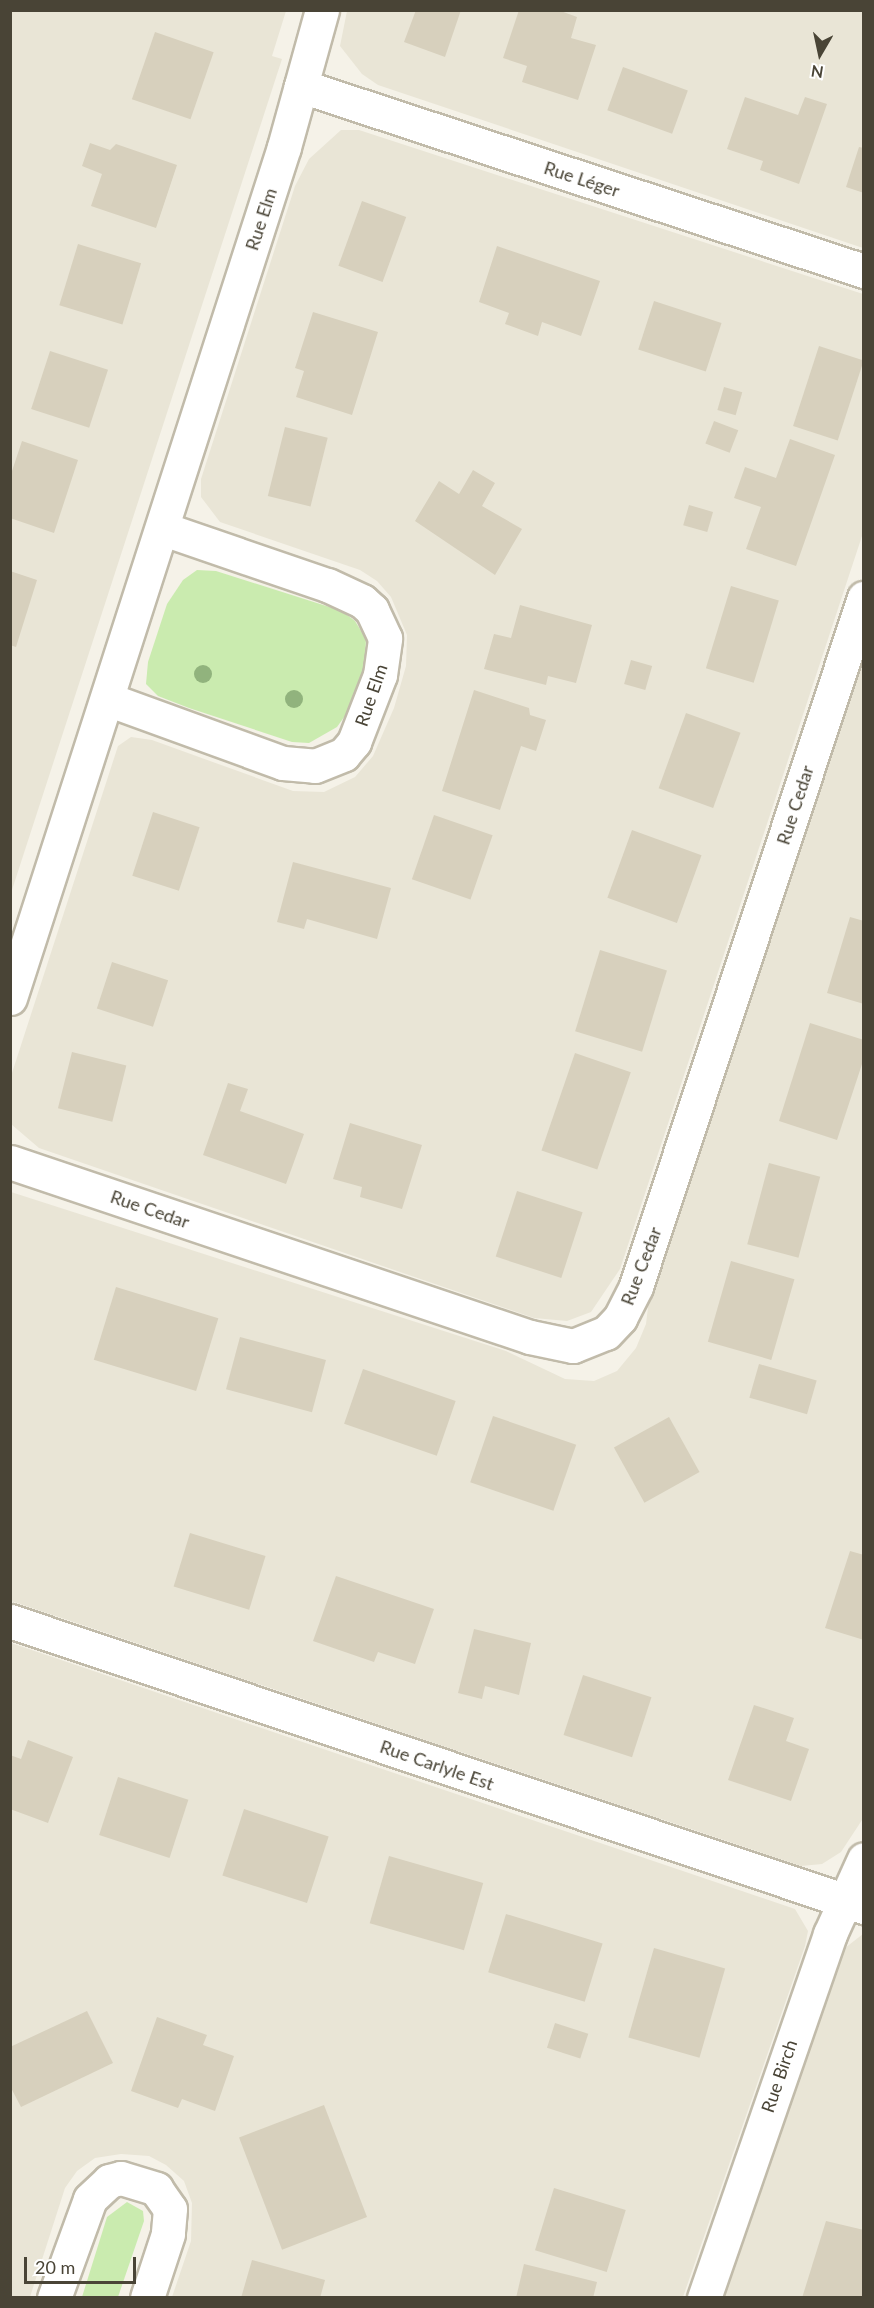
<!DOCTYPE html>
<meta charset="utf-8">
<style>
body{margin:0}
#map{position:relative;width:874px;height:2308px;overflow:hidden;background:#f5f2e8;font-family:Lato,sans-serif}
div>[style]{position:absolute}
.residential>*{inset:0;background:#e9e5d6}
.green>*{inset:0;background:#caebaf}
.building>*{inset:0;background:#d7d0bd;transform-origin:0 0}
.roads{filter:drop-shadow(2px 0 #c1bbaa) drop-shadow(-2px 0 #c1bbaa) drop-shadow(0 2px #c1bbaa) drop-shadow(0 -2px #c1bbaa)}
.minor>*{height:33px;margin:-16.5px;padding:0 16.5px;transform-origin:16.5px;border-radius:16.5px;background:#fff}
.trees>*{width:18px;height:18px;margin:-9px;border-radius:50%;background:#91b37d}
span{translate:-50% -50%;white-space:nowrap;text-align:center;line-height:1.15;-webkit-text-stroke:4.5px #fff;paint-order:stroke}
.street-label{font-size:18px;color:#494436}
.frame{position:absolute;inset:0;border:12px solid #494436;pointer-events:none}
.north{position:absolute;left:790px;top:24px;width:60px;height:60px;-webkit-text-stroke:4px #fff;paint-order:stroke;rotate:189deg;font-size:16px;font-weight:700;line-height:24px;text-align:center;color:#494436}
.north::after{content:'';display:block;margin:auto;width:21px;height:27px;background:#494436;clip-path:polygon(50% 0,100% 100%,50% 72%,0 100%)}
.scale{position:absolute;left:24px;top:2257px;width:112px;height:27px;box-sizing:border-box;border:3px solid #494436;border-top:0;padding-left:8px;font-size:18px;line-height:21px;white-space:nowrap;color:#494436;-webkit-text-stroke:4px #fff;paint-order:stroke}
</style>
<div id="map">
<div class="residential">
<div style="clip-path:polygon(11px 11px,286px 11px,272px 56px,282px 59px,11px 893px)"></div>
<div style="clip-path:polygon(347px 11px,863px 11px,863px 248px,378px 85px,362px 74px,340px 46px)"></div>
<div style="clip-path:polygon(341px 130px,359px 130px,863px 294px,863px 533px,620px 1269px,591px 1312px,567px 1321px,534px 1318px,39px 1148px,11px 1124px,11px 1076px,118px 746px,131px 737px,152px 740px,293px 791px,324px 792px,355px 777px,373px 756px,394px 708px,406px 666px,407px 635px,391px 597px,377px 581px,360px 570px,220px 522px,201px 497px,201px 479px,295px 186px,309px 159px)"></div>
<div style="clip-path:polygon(863px 659px,864px 1817px,841px 1852px,822px 1864px,801px 1866px,11px 1601px,11px 1192px,506px 1351px,565px 1379px,594px 1381px,617px 1371px,636px 1348px,646px 1324px,649px 1299px)"></div>
<div style="clip-path:polygon(11px 1643px,795px 1909px,808px 1931px,805px 1946px,683px 2297px,172px 2297px,191px 2241px,192px 2203px,184px 2181px,166px 2165px,149px 2156px,121px 2154px,95px 2158px,77px 2171px,65px 2188px,30px 2297px,11px 2298px)"></div>
<div style="clip-path:polygon(863px 1934px,863px 2297px,724px 2298px,845px 1948px)"></div>
</div>
<div class="green">
<div style="clip-path:polygon(197px 570px,216px 571px,342px 611px,355px 621px,366px 639px,365px 662px,352px 706px,337px 727px,309px 743px,292px 742px,189px 708px,158px 696px,146px 684px,148px 662px,167px 604px,183px 580px)"></div>
<div style="clip-path:polygon(127px 2202px,143px 2211px,144px 2221px,118px 2297px,82px 2297px,107px 2217px)"></div>
</div>
<div class="building">
<div style="clip-path:polygon(416px 10px,461px 10px,445px 57px,404px 42px)"></div>
<div style="clip-path:polygon(519px 10px,558px 10px,577px 17px,571px 38px,596px 45px,578px 100px,522px 82px,527px 66px,503px 58px)"></div>
<div style="left:155px;top:32px;width:62px;height:71px;rotate:19deg"></div>
<div style="left:623px;top:67px;width:69px;height:46px;rotate:20deg"></div>
<div style="clip-path:polygon(745px 97px,798px 115px,805px 97px,827px 104px,799px 184px,760px 170px,763px 161px,727px 149px)"></div>
<div style="clip-path:polygon(90px 143px,110px 150px,116px 144px,177px 165px,156px 228px,91px 206px,102px 174px,82px 166px)"></div>
<div style="clip-path:polygon(859px 147px,864px 148px,864px 193px,846px 187px)"></div>
<div style="left:362px;top:201px;width:47px;height:69px;rotate:20deg"></div>
<div style="left:78px;top:244px;width:66px;height:64px;rotate:17deg"></div>
<div style="clip-path:polygon(497px 246px,600px 281px,581px 336px,542px 322px,538px 336px,505px 324px,509px 313px,479px 302px)"></div>
<div style="left:654px;top:301px;width:71px;height:51px;rotate:18deg"></div>
<div style="clip-path:polygon(313px 312px,378px 332px,352px 415px,296px 397px,304px 371px,295px 368px)"></div>
<div style="left:819px;top:346px;width:47px;height:84px;rotate:18deg"></div>
<div style="left:50px;top:351px;width:61px;height:61px;rotate:18deg"></div>
<div style="left:724px;top:387px;width:19px;height:24px;rotate:16deg"></div>
<div style="left:714px;top:421px;width:26px;height:24px;rotate:21deg"></div>
<div style="left:285px;top:427px;width:44px;height:71px;rotate:14deg"></div>
<div style="clip-path:polygon(790px 439px,835px 455px,796px 566px,746px 549px,761px 507px,734px 498px,745px 467px,776px 478px)"></div>
<div style="clip-path:polygon(22px 441px,78px 460px,54px 533px,10px 518px,10px 477px)"></div>
<div style="clip-path:polygon(473px 470px,495px 483px,482px 506px,522px 529px,495px 575px,415px 521px,439px 481px,459px 494px)"></div>
<div style="left:689px;top:505px;width:25px;height:21px;rotate:16deg"></div>
<div style="clip-path:polygon(10px 571px,37px 580px,16px 647px,10px 645px)"></div>
<div style="left:731px;top:586px;width:50px;height:86px;rotate:17deg"></div>
<div style="clip-path:polygon(520px 605px,592px 625px,576px 683px,548px 676px,546px 685px,484px 669px,494px 634px,511px 638px)"></div>
<div style="left:631px;top:660px;width:22px;height:25px;rotate:16deg"></div>
<div style="clip-path:polygon(474px 690px,529px 708px,530px 715px,546px 720px,536px 751px,521px 746px,500px 810px,442px 791px)"></div>
<div style="left:686px;top:713px;width:58px;height:80px;rotate:20deg"></div>
<div style="left:153px;top:812px;width:49px;height:67px;rotate:18deg"></div>
<div style="left:434px;top:815px;width:62px;height:68px;rotate:19deg"></div>
<div style="left:632px;top:830px;width:74px;height:72px;rotate:20deg"></div>
<div style="clip-path:polygon(293px 862px,391px 888px,377px 939px,307px 919px,304px 929px,277px 922px)"></div>
<div style="clip-path:polygon(850px 917px,864px 921px,864px 1004px,827px 993px)"></div>
<div style="left:600px;top:950px;width:70px;height:85px;rotate:17deg"></div>
<div style="left:112px;top:962px;width:59px;height:49px;rotate:18deg"></div>
<div style="clip-path:polygon(810px 1023px,864px 1040px,864px 1058px,837px 1140px,779px 1121px)"></div>
<div style="left:72px;top:1052px;width:56px;height:58px;rotate:14deg"></div>
<div style="left:575px;top:1053px;width:59px;height:103px;rotate:19deg"></div>
<div style="clip-path:polygon(228px 1083px,248px 1089px,240px 1111px,304px 1134px,286px 1184px,203px 1155px)"></div>
<div style="clip-path:polygon(350px 1123px,422px 1145px,402px 1209px,360px 1197px,362px 1187px,333px 1179px)"></div>
<div style="left:769px;top:1163px;width:53px;height:84px;rotate:15deg"></div>
<div style="left:517px;top:1191px;width:69px;height:69px;rotate:18deg"></div>
<div style="left:731px;top:1261px;width:66px;height:84px;rotate:16deg"></div>
<div style="left:116px;top:1287px;width:107px;height:76px;rotate:17deg"></div>
<div style="left:240px;top:1337px;width:89px;height:54px;rotate:15deg"></div>
<div style="left:759px;top:1364px;width:60px;height:35px;rotate:16deg"></div>
<div style="left:363px;top:1369px;width:98px;height:58px;rotate:19deg"></div>
<div style="left:493px;top:1416px;width:88px;height:70px;rotate:19deg"></div>
<div style="left:669px;top:1417px;width:63px;height:63px;rotate:61deg"></div>
<div style="left:190px;top:1533px;width:79px;height:56px;rotate:17deg"></div>
<div style="clip-path:polygon(850px 1551px,864px 1555px,864px 1640px,825px 1628px)"></div>
<div style="clip-path:polygon(336px 1576px,434px 1609px,415px 1664px,378px 1652px,374px 1662px,313px 1641px)"></div>
<div style="clip-path:polygon(474px 1629px,531px 1643px,519px 1695px,485px 1686px,482px 1699px,458px 1693px)"></div>
<div style="left:583px;top:1675px;width:72px;height:63px;rotate:18deg"></div>
<div style="clip-path:polygon(754px 1705px,794px 1718px,786px 1741px,809px 1749px,791px 1801px,728px 1780px)"></div>
<div style="clip-path:polygon(28px 1740px,73px 1757px,48px 1823px,10px 1809px,10px 1755px,21px 1759px)"></div>
<div style="left:118px;top:1777px;width:74px;height:61px;rotate:18deg"></div>
<div style="left:244px;top:1809px;width:89px;height:70px;rotate:18deg"></div>
<div style="left:389px;top:1856px;width:98px;height:70px;rotate:16deg"></div>
<div style="left:506px;top:1914px;width:101px;height:61px;rotate:17deg"></div>
<div style="left:654px;top:1948px;width:74px;height:93px;rotate:16deg"></div>
<div style="clip-path:polygon(87px 2011px,113px 2063px,21px 2107px,10px 2086px,10px 2047px)"></div>
<div style="clip-path:polygon(157px 2017px,207px 2035px,203px 2045px,234px 2056px,215px 2111px,182px 2099px,178px 2108px,131px 2091px)"></div>
<div style="left:555px;top:2023px;width:35px;height:26px;rotate:18deg"></div>
<div style="left:324px;top:2105px;width:120px;height:91px;rotate:69deg"></div>
<div style="left:554px;top:2188px;width:75px;height:65px;rotate:17deg"></div>
<div style="clip-path:polygon(826px 2221px,864px 2230px,864px 2298px,802px 2298px)"></div>
<div style="clip-path:polygon(252px 2260px,325px 2280px,320px 2298px,241px 2298px)"></div>
<div style="clip-path:polygon(524px 2264px,597px 2282px,593px 2298px,516px 2298px)"></div>
</div>
<div class="roads">
<div class="minor">
<div style="left:301px;top:86px;width:593px;rotate:18.19deg"></div>
<div style="left:107px;top:699px;width:187px;rotate:20deg"></div>
<div style="left:283px;top:763px;width:32px;rotate:5deg"></div>
<div style="left:315px;top:766px;width:31px;rotate:-22deg"></div>
<div style="left:344px;top:754px;width:16px;rotate:-50deg"></div>
<div style="left:354px;top:742px;width:72px;rotate:-68.8deg"></div>
<div style="left:380px;top:675px;width:37px;rotate:-82deg"></div>
<div style="left:385px;top:638px;width:31px;rotate:-115deg"></div>
<div style="left:372px;top:610px;width:13px;rotate:-138deg"></div>
<div style="left:362px;top:601px;width:38px;rotate:-155deg"></div>
<div style="left:327px;top:585px;width:173px;rotate:-161.1deg"></div>
<div style="left:10px;top:998px;width:894px;rotate:-72.15deg"></div>
<div style="left:284px;top:147px;width:142px;rotate:-74.5deg"></div>
<div style="left:10px;top:1162px;width:549px;rotate:18.6deg"></div>
<div style="left:530px;top:1337px;width:44px;rotate:11.8deg"></div>
<div style="left:573px;top:1346px;width:35px;rotate:-22deg"></div>
<div style="left:606px;top:1333px;width:21px;rotate:-47deg"></div>
<div style="left:620px;top:1318px;width:36px;rotate:-63deg"></div>
<div style="left:636px;top:1286px;width:725px;rotate:-71.67deg"></div>
<div style="left:10px;top:1621px;width:901px;rotate:18.52deg"></div>
<div style="left:54px;top:2298px;width:105px;rotate:-70deg"></div>
<div style="left:90px;top:2199px;width:26px;rotate:-43deg"></div>
<div style="left:109px;top:2181px;width:12px;rotate:-14deg"></div>
<div style="left:121px;top:2178px;width:37px;rotate:17deg"></div>
<div style="left:156px;top:2189px;width:24px;rotate:55deg"></div>
<div style="left:170px;top:2209px;width:25px;rotate:95deg"></div>
<div style="left:168px;top:2234px;width:67px;rotate:108.2deg"></div>
<div style="left:704px;top:2298px;width:385px;rotate:-70.9deg"></div>
<div style="left:830px;top:1934px;width:82px;rotate:-65.6deg"></div>
</div>
</div>
<div class="trees">
<div style="left:203px;top:674px"></div>
<div style="left:294px;top:699px"></div>
</div>
<div class="street-label">
<span style="left:582px;top:179px;rotate:18deg">Rue Léger</span>
<span style="left:261px;top:219px;rotate:-72deg">Rue Elm</span>
<span style="left:371px;top:695px;rotate:-71deg">Rue Elm</span>
<span style="left:795px;top:805px;rotate:-72deg">Rue Cedar</span>
<span style="left:150px;top:1209px;rotate:19deg">Rue Cedar</span>
<span style="left:641px;top:1266px;rotate:-69deg">Rue Cedar</span>
<span style="left:437px;top:1765px;rotate:19deg">Rue Carlyle Est</span>
<span style="left:779px;top:2076px;rotate:-71deg">Rue Birch</span>
</div>
<div class="frame"></div>
<div class="north">N</div>
<div class="scale">20 m</div>
</div>
